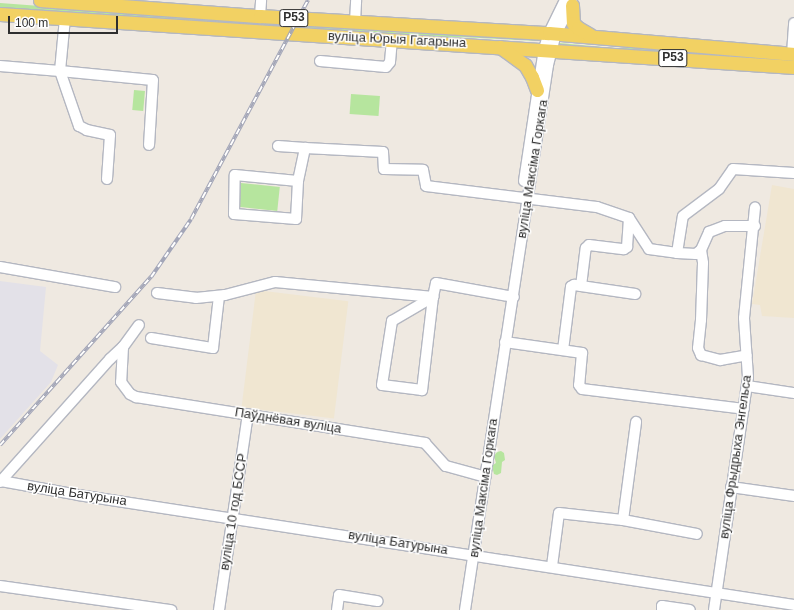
<!DOCTYPE html>
<meta charset="utf-8">
<style>
body{margin:0}
#map{position:relative;width:794px;height:610px;overflow:hidden;background:#efe9e1;font-family:Arial,sans-serif}
div>[style]{position:absolute}
.industrial>*{inset:0;background:#e3e1e8}
.education>*{inset:0;background:#f0e6d1;transform-origin:0 0}
.green>*{inset:0;background:#b6e59e;transform-origin:0 0}
.roads{filter:drop-shadow(1px 0 #b4b7c1) drop-shadow(-1px 0 #b4b7c1) drop-shadow(0 1px #b4b7c1) drop-shadow(0 -1px #b4b7c1)}
.minor>*{height:10px;margin:-5px;padding:0 5px;transform-origin:5px;border-radius:5px;background:#fff}
.major>*{height:13px;margin:-6.5px;padding:0 6.5px;transform-origin:6.5px;border-radius:6.5px;background:#f2d163}
.rail>*{height:3.5px;margin-top:-1.75px;transform-origin:0;background:repeating-linear-gradient(90deg,#fff 0 6px,#a3a6b8 0 12px);box-sizing:border-box;border-block:1px solid #a3a6b8}
span{translate:-50% -50%;white-space:nowrap;text-align:center;line-height:1.15;-webkit-text-stroke:3px #fff;paint-order:stroke}
.shield-label span{padding:1px 3px;background:#fff;border:1px solid;border-radius:3px;-webkit-text-stroke-width:0}
.shield-label{font-size:12px;color:#2e2e2e;font-weight:700}
.street-label{font-size:13px;color:#2e2e2e}
.scale{position:absolute;left:8px;top:16px;width:110px;height:18px;box-sizing:border-box;border:2px solid #2e2e2e;border-top:0;padding-left:5px;font-size:12px;line-height:14px;white-space:nowrap;color:#2e2e2e;-webkit-text-stroke:3px #fff;paint-order:stroke}
</style>
<div id="map">
<div class="industrial">
<div style="clip-path:polygon(0 281px,46px 287px,40px 351px,58px 365px,51px 382px,0 439px)"></div>
</div>
<div class="education">
<div style="clip-path:polygon(772px 185px,794px 189px,794px 318px,762px 316px,760px 305px,752px 304px)"></div>
<div style="left:256px;top:290px;width:93px;height:118px;rotate:7deg"></div>
</div>
<div class="green">
<div style="clip-path:polygon(0 3px,405px 33px,436px 33px,539px 39px,539px 41px,460px 37px,436px 39px,0 8px)"></div>
<div style="clip-path:polygon(559px 43px,614px 48px,645px 47px,794px 59px,794px 62px,689px 53px,645px 52px,558px 45px)"></div>
<div style="left:134px;top:90px;width:11px;height:20px;rotate:5deg"></div>
<div style="left:351px;top:94px;width:29px;height:20px;rotate:4deg"></div>
<div style="left:241px;top:183px;width:39px;height:24px;rotate:6deg"></div>
<div style="clip-path:polygon(501px 451px,504px 453px,505px 460px,502px 462px,501px 473px,497px 475px,494px 474px,493px 470px,493px 465px,496px 463px,494px 456px,497px 452px)"></div>
</div>
<div class="roads">
<div class="minor">
<div style="left:260px;top:16px;width:16px;rotate:-86deg"></div>
<div style="left:355px;top:22px;width:22px;rotate:-87deg"></div>
<div style="left:792px;top:54px;width:31px;rotate:-86deg"></div>
<div style="left:320px;top:61px;width:66px;rotate:5.2deg"></div>
<div style="left:386px;top:67px;width:6px;rotate:-51deg"></div>
<div style="left:390px;top:62px;width:22px;rotate:-85deg"></div>
<div style="left:0;top:66px;width:60px;rotate:4.8deg"></div>
<div style="left:60px;top:71px;width:53px;rotate:-84.6deg"></div>
<div style="left:278px;top:146px;width:27px;rotate:4deg"></div>
<div style="left:107px;top:179px;width:44px;rotate:-86.1deg"></div>
<div style="left:110px;top:135px;width:24px;rotate:-168deg"></div>
<div style="left:87px;top:130px;width:9px;rotate:-153deg"></div>
<div style="left:79px;top:126px;width:58px;rotate:-109.1deg"></div>
<div style="left:60px;top:71px;width:93px;rotate:5.5deg"></div>
<div style="left:153px;top:80px;width:65px;rotate:93.5deg"></div>
<div style="left:298px;top:181px;width:38px;rotate:93deg"></div>
<div style="left:296px;top:219px;width:62px;rotate:-175.4deg"></div>
<div style="left:234px;top:214px;width:39px;rotate:-89deg"></div>
<div style="left:235px;top:175px;width:63px;rotate:5.4deg"></div>
<div style="left:298px;top:181px;width:34px;rotate:-78deg"></div>
<div style="left:305px;top:148px;width:78px;rotate:2.9deg"></div>
<div style="left:383px;top:152px;width:17px;rotate:87deg"></div>
<div style="left:384px;top:169px;width:39px;rotate:1deg"></div>
<div style="left:423px;top:170px;width:16px;rotate:79deg"></div>
<div style="left:426px;top:186px;width:172px;rotate:7deg"></div>
<div style="left:597px;top:207px;width:34px;rotate:19deg"></div>
<div style="left:629px;top:218px;width:37px;rotate:57deg"></div>
<div style="left:649px;top:249px;width:28px;rotate:8deg"></div>
<div style="left:677px;top:253px;width:37px;rotate:-81deg"></div>
<div style="left:683px;top:216px;width:45px;rotate:-36.9deg"></div>
<div style="left:719px;top:189px;width:24px;rotate:-55deg"></div>
<div style="left:733px;top:169px;width:61px;rotate:3.8deg"></div>
<div style="left:524px;top:181px;width:134px;rotate:-81.4deg"></div>
<div style="left:544px;top:49px;width:17px;rotate:-73deg"></div>
<div style="left:549px;top:33px;width:37px;rotate:-64deg"></div>
<div style="left:701px;top:250px;width:13px;rotate:81deg"></div>
<div style="left:703px;top:263px;width:57px;rotate:92deg"></div>
<div style="left:701px;top:320px;width:28px;rotate:96deg"></div>
<div style="left:698px;top:348px;width:8px;rotate:67deg"></div>
<div style="left:701px;top:355px;width:20px;rotate:15deg"></div>
<div style="left:720px;top:360px;width:27px;rotate:-10deg"></div>
<div style="left:677px;top:253px;width:19px;rotate:3deg"></div>
<div style="left:696px;top:254px;width:6px;rotate:-39deg"></div>
<div style="left:701px;top:250px;width:20px;rotate:-66deg"></div>
<div style="left:709px;top:232px;width:17px;rotate:-21deg"></div>
<div style="left:725px;top:226px;width:30px"></div>
<div style="left:0;top:267px;width:117px;rotate:9.9deg"></div>
<div style="left:581px;top:286px;width:38px;rotate:-83deg"></div>
<div style="left:586px;top:248px;width:4px;rotate:-45deg"></div>
<div style="left:589px;top:245px;width:35px;rotate:7deg"></div>
<div style="left:624px;top:249px;width:4px;rotate:-34deg"></div>
<div style="left:627px;top:247px;width:29px;rotate:-86deg"></div>
<div style="left:157px;top:293px;width:39px;rotate:7deg"></div>
<div style="left:196px;top:298px;width:29px;rotate:-6deg"></div>
<div style="left:225px;top:295px;width:52px;rotate:-14.6deg"></div>
<div style="left:275px;top:282px;width:159px;rotate:5.4deg"></div>
<div style="left:433px;top:297px;width:14px;rotate:-78deg"></div>
<div style="left:436px;top:283px;width:79px;rotate:10.2deg"></div>
<div style="left:433px;top:297px;width:94px;rotate:96.7deg"></div>
<div style="left:422px;top:390px;width:40px;rotate:-172.9deg"></div>
<div style="left:382px;top:385px;width:65px;rotate:-81.1deg"></div>
<div style="left:392px;top:321px;width:48px;rotate:-30.3deg"></div>
<div style="left:151px;top:338px;width:63px;rotate:9.2deg"></div>
<div style="left:213px;top:348px;width:52px;rotate:-83.4deg"></div>
<div style="left:505px;top:342px;width:78px;rotate:8.1deg"></div>
<div style="left:582px;top:353px;width:32px;rotate:95deg"></div>
<div style="left:579px;top:385px;width:5px;rotate:53deg"></div>
<div style="left:582px;top:389px;width:163px;rotate:7deg"></div>
<div style="left:123px;top:347px;width:35px;rotate:93deg"></div>
<div style="left:121px;top:382px;width:15px;rotate:53deg"></div>
<div style="left:130px;top:394px;width:7px;rotate:27deg"></div>
<div style="left:136px;top:397px;width:293px;rotate:9deg"></div>
<div style="left:425px;top:443px;width:31px;rotate:48deg"></div>
<div style="left:446px;top:466px;width:41px;rotate:15.4deg"></div>
<div style="left:563px;top:350px;width:64px;rotate:-82.8deg"></div>
<div style="left:571px;top:287px;width:4px;rotate:-34deg"></div>
<div style="left:574px;top:285px;width:62px;rotate:8.4deg"></div>
<div style="left:747px;top:386px;width:48px;rotate:8.5deg"></div>
<div style="left:1px;top:481px;width:78px;rotate:10.3deg"></div>
<div style="left:78px;top:495px;width:724px;rotate:8.73deg"></div>
<div style="left:0;top:482px;width:165px;rotate:-48.2deg"></div>
<div style="left:110px;top:359px;width:18px;rotate:-43deg"></div>
<div style="left:123px;top:347px;width:27px;rotate:-54deg"></div>
<div style="left:731px;top:487px;width:64px;rotate:8.1deg"></div>
<div style="left:623px;top:520px;width:99px;rotate:-82.4deg"></div>
<div style="left:552px;top:566px;width:53px;rotate:-82.5deg"></div>
<div style="left:559px;top:513px;width:64px;rotate:6.2deg"></div>
<div style="left:623px;top:520px;width:75px;rotate:10.7deg"></div>
<div style="left:0;top:586px;width:173px;rotate:8deg"></div>
<div style="left:219px;top:610px;width:198px;rotate:-81.6deg"></div>
<div style="left:337px;top:610px;width:15px;rotate:-82deg"></div>
<div style="left:339px;top:595px;width:39px;rotate:9deg"></div>
<div style="left:465px;top:610px;width:551px;rotate:-81.34deg"></div>
<div style="left:548px;top:65px;width:32px;rotate:-76deg"></div>
<div style="left:556px;top:34px;width:35px;rotate:-63deg"></div>
<div style="left:662px;top:610px;width:4px;rotate:-90deg"></div>
<div style="left:662px;top:606px;width:28px;rotate:8deg"></div>
<div style="left:714px;top:610px;width:235px;rotate:-81.7deg"></div>
<div style="left:748px;top:377px;width:59px;rotate:-93.9deg"></div>
<div style="left:744px;top:318px;width:111px;rotate:-84.3deg"></div>
</div>
<div class="major">
<div style="left:40px;top:0;width:221px;rotate:4.2deg"></div>
<div style="left:260px;top:16px;width:289px;rotate:3.4deg"></div>
<div style="left:549px;top:33px;width:246px;rotate:4.9deg"></div>
<div style="left:572px;top:5px;width:18px;rotate:87deg"></div>
<div style="left:573px;top:23px;width:7px;rotate:45deg"></div>
<div style="left:578px;top:28px;width:14px;rotate:30deg"></div>
<div style="left:0;top:14px;width:796px;rotate:3.82deg"></div>
<div style="left:500px;top:47px;width:31px;rotate:36deg"></div>
<div style="left:525px;top:65px;width:14px;rotate:60deg"></div>
<div style="left:532px;top:77px;width:14px;rotate:69deg"></div>
</div>
</div>
<div class="rail">
<div style="left:0;top:445px;width:226px;rotate:-48.1deg"></div>
<div style="left:151px;top:277px;width:70px;rotate:-55.4deg"></div>
<div style="left:191px;top:219px;width:248px;rotate:-61.9deg"></div>
</div>
<div class="shield-label">
<span style="left:294px;top:18px">Р53</span>
<span style="left:673px;top:58px">Р53</span>
</div>
<div class="street-label">
<span style="left:397px;top:40px;rotate:3deg">вуліца Юрыя Гагарына</span>
<span style="left:533px;top:169px;rotate:-81deg">вуліца Максіма Горкага</span>
<span style="left:288px;top:421px;rotate:9deg">Паўднёвая вуліца</span>
<span style="left:736px;top:457px;rotate:-82deg">вуліца Фрыдрыха Энгельса</span>
<span style="left:484px;top:488px;rotate:-82deg">вуліца Максіма Горкага</span>
<span style="left:77px;top:494px;rotate:9deg">вуліца Батурына</span>
<span style="left:234px;top:512px;rotate:-81deg">вуліца 10 год БССР</span>
<span style="left:398px;top:543px;rotate:9deg">вуліца Батурына</span>
</div>
<div class="scale">100 m</div>
</div>
